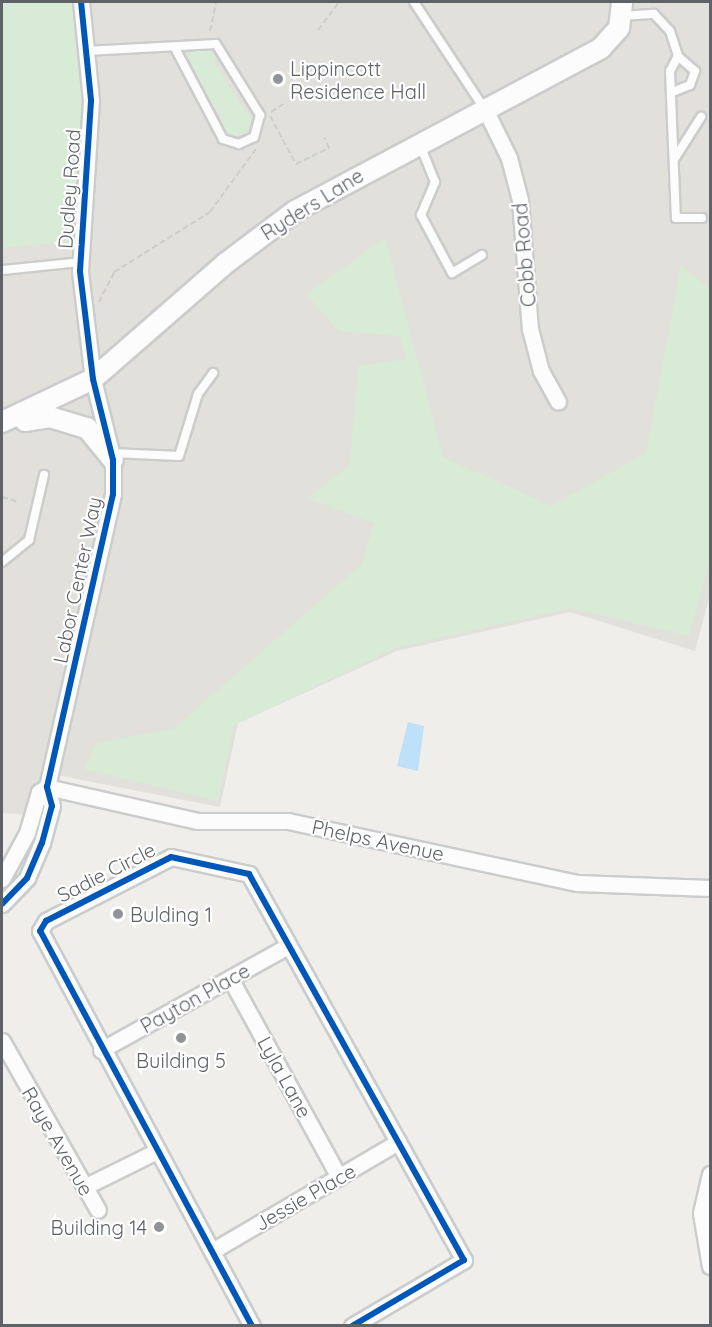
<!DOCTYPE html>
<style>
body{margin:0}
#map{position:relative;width:712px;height:1327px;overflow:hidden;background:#efeeea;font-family:Quicksand,sans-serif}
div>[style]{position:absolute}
.education>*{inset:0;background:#e2e0da}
.green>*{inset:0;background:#d8ebd6}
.water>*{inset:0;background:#bfe0f9}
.path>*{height:2px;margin-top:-1px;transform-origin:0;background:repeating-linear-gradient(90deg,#cacfcc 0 6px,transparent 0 9px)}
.roads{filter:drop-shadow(2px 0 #cbcccc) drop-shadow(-2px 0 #cbcccc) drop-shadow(0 2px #cbcccc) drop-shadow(0 -2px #cbcccc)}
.lane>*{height:8px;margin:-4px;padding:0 4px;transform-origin:4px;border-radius:4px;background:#fdfcfc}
.street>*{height:15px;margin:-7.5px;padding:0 7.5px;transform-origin:7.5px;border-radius:7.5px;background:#fdfcfc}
.secondary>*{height:20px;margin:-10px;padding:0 10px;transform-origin:10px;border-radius:10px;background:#fdfcfc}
.cycleway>*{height:6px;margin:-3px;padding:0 3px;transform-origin:3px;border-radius:3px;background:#0057b8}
.dots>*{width:16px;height:16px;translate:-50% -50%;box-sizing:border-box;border:3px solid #fff;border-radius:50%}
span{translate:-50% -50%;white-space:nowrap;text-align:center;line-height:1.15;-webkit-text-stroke:4.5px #fff;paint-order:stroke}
.poi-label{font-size:20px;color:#5f6368}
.left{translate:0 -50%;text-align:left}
.right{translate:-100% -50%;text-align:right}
.street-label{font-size:20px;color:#5f6368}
.frame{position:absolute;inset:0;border:3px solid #5f6368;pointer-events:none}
</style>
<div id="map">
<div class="education">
<div style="clip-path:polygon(2px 2px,710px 2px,710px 595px,695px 651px,570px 612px,397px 651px,238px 723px,220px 807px,41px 772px,31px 815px,2px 813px)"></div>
</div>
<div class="green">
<div style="clip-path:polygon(2px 2px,84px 2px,94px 102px,74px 241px,2px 248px)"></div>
<div style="clip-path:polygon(195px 47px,214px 51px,215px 63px,246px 113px,253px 116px,246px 134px,231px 136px,222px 130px,223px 121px,185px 61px)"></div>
<div style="clip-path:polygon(385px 238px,443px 457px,551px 506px,646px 453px,681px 265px,710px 289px,710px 560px,689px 636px,570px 608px,395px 648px,233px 726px,218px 801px,84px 769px,97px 743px,173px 729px,362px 564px,374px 523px,307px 498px,350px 465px,358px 366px,407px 359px,399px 336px,339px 331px,306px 294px)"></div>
</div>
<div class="water">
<div style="clip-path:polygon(408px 722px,424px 726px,418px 771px,397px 766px)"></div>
</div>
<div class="path">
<div style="left:238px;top:2px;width:1px"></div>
<div style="left:318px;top:30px;width:35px;rotate:-53deg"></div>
<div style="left:210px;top:31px;width:30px;rotate:-78deg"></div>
<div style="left:271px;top:112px;width:17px;rotate:-33deg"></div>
<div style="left:270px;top:116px;width:55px;rotate:61.6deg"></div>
<div style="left:296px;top:164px;width:37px;rotate:-26deg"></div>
<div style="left:329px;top:148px;width:12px;rotate:-114deg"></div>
<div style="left:99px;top:302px;width:34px;rotate:-63deg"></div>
<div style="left:114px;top:272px;width:113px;rotate:-32deg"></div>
<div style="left:210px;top:212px;width:78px;rotate:-53.9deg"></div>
<div style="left:2px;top:497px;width:17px;rotate:17deg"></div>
</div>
<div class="roads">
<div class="lane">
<div style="left:414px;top:2px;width:127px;rotate:56.6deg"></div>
<div style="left:622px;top:16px;width:32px;rotate:-4deg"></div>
<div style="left:654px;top:14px;width:23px;rotate:47deg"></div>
<div style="left:670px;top:31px;width:26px;rotate:72deg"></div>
<div style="left:678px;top:56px;width:17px;rotate:118deg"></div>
<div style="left:670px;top:71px;width:147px;rotate:87.7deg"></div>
<div style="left:676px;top:218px;width:26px"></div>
<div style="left:86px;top:51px;width:130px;rotate:-3.1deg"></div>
<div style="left:216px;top:44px;width:84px;rotate:58.2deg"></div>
<div style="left:260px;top:115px;width:23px;rotate:105deg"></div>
<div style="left:254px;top:137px;width:17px;rotate:155deg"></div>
<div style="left:239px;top:144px;width:17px;rotate:-163deg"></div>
<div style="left:223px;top:139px;width:103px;rotate:-117.8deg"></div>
<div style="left:675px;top:91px;width:16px;rotate:-22deg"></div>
<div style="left:690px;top:85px;width:15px;rotate:-70deg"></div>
<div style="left:695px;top:71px;width:23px;rotate:-139deg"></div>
<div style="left:420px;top:145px;width:40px;rotate:68deg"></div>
<div style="left:435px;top:182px;width:36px;rotate:113deg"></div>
<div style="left:421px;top:215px;width:66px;rotate:61.9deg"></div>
<div style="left:452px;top:273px;width:35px;rotate:-31deg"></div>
<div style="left:675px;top:158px;width:49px;rotate:-57.6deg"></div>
<div style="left:2px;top:270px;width:79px;rotate:-5.8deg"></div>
<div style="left:112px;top:453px;width:67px;rotate:2.6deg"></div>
<div style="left:179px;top:456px;width:65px;rotate:-73deg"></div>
<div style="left:198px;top:394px;width:26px;rotate:-54deg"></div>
<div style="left:2px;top:562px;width:35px;rotate:-39deg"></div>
<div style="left:29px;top:540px;width:67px;rotate:-77deg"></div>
</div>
<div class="street">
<div style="left:485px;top:109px;width:55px;rotate:63.9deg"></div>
<div style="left:509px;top:158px;width:43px;rotate:75.3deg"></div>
<div style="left:520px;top:200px;width:129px;rotate:85.6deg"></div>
<div style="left:530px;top:329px;width:43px;rotate:75.3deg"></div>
<div style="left:541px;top:371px;width:35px;rotate:61deg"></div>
<div style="left:47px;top:787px;width:155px;rotate:12.7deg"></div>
<div style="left:198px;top:821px;width:90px"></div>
<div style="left:288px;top:821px;width:296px;rotate:12.1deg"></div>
<div style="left:577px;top:883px;width:133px;rotate:2.2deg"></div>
<div style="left:2px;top:879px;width:52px;rotate:-61.5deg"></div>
<div style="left:27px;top:833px;width:43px;rotate:-73.7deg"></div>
<div style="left:39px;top:792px;width:9px;rotate:-32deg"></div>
<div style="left:2px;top:904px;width:36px;rotate:-46deg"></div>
<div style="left:27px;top:878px;width:38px;rotate:-67deg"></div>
<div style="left:42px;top:843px;width:38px;rotate:-75deg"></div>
<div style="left:52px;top:806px;width:20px;rotate:-105deg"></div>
<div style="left:47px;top:787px;width:300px;rotate:-77.3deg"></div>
<div style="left:113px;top:494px;width:34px;rotate:-90deg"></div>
<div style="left:113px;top:460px;width:83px;rotate:-103.9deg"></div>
<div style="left:93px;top:379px;width:109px;rotate:-96.9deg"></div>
<div style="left:80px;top:271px;width:171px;rotate:-86.3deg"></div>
<div style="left:91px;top:100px;width:99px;rotate:-95.8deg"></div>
<div style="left:230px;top:978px;width:227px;rotate:61.3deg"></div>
<div style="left:2px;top:1041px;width:194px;rotate:60.4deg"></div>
<div style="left:101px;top:1050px;width:214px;rotate:-29.1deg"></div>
<div style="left:710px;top:1174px;width:40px;rotate:103deg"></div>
<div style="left:701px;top:1213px;width:54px;rotate:80.4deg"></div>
<div style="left:84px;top:1187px;width:81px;rotate:-26.3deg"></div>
<div style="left:212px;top:1251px;width:216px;rotate:-30.4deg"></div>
<div style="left:252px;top:1326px;width:448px;rotate:-118.2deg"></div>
<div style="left:40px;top:931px;width:12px;rotate:-59deg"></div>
<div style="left:46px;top:921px;width:140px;rotate:-27.1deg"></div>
<div style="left:171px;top:857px;width:80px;rotate:12.3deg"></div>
<div style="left:249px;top:874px;width:442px;rotate:60.9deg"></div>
<div style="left:464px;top:1260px;width:130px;rotate:149.5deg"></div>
</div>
<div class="secondary">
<div style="left:25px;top:421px;width:25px;rotate:-9deg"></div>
<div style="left:50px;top:417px;width:39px;rotate:17deg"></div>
<div style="left:87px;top:428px;width:41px;rotate:50.9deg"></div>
<div style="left:2px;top:422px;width:101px;rotate:-25.3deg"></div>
<div style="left:93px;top:379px;width:176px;rotate:-41.1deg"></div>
<div style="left:226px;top:263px;width:86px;rotate:-37deg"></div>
<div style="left:295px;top:211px;width:347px;rotate:-28deg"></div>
<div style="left:601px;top:48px;width:27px;rotate:-48deg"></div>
<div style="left:619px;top:28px;width:26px;rotate:-83deg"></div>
</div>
</div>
<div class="cycleway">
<div style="left:2px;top:904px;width:36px;rotate:-46deg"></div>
<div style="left:27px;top:878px;width:38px;rotate:-67deg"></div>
<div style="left:42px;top:843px;width:38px;rotate:-75deg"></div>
<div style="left:52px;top:806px;width:20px;rotate:-105deg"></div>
<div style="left:47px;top:787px;width:300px;rotate:-77.3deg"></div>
<div style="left:113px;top:494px;width:34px;rotate:-90deg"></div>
<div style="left:113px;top:460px;width:83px;rotate:-103.9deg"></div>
<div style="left:93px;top:379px;width:109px;rotate:-96.9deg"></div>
<div style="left:80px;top:271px;width:171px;rotate:-86.3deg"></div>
<div style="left:91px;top:100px;width:99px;rotate:-95.8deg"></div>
<div style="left:252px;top:1326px;width:448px;rotate:-118.2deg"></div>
<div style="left:40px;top:931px;width:12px;rotate:-59deg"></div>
<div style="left:46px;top:921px;width:140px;rotate:-27.1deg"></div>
<div style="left:171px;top:857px;width:80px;rotate:12.3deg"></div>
<div style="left:249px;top:874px;width:442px;rotate:60.9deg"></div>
<div style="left:464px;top:1260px;width:130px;rotate:149.5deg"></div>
</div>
<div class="dots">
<div style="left:278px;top:79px;background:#919496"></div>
<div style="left:118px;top:914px;background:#919496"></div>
<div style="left:181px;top:1038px;background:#919496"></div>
<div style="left:159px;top:1227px;background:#919496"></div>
</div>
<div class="poi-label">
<span class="left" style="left:290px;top:80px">Lippincott<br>Residence Hall</span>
<span class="left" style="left:130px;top:914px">Bulding 1</span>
<span style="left:181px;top:1060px">Building 5</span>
<span class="right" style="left:147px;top:1227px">Building 14</span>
</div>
<div class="street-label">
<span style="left:69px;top:189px;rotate:-86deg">Dudley Road</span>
<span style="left:312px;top:204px;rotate:-32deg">Ryders Lane</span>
<span style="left:524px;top:255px;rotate:-95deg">Cobb Road</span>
<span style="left:77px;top:580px;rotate:-78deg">Labor Center Way</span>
<span style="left:378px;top:840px;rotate:12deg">Phelps Avenue</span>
<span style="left:106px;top:872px;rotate:-27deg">Sadie Circle</span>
<span style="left:195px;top:998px;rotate:-29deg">Payton Place</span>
<span style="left:285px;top:1077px;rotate:61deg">Lyla Lane</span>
<span style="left:58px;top:1141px;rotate:60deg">Raye Avenue</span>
<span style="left:305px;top:1197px;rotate:-30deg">Jessie Place</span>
</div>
<div class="frame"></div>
</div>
